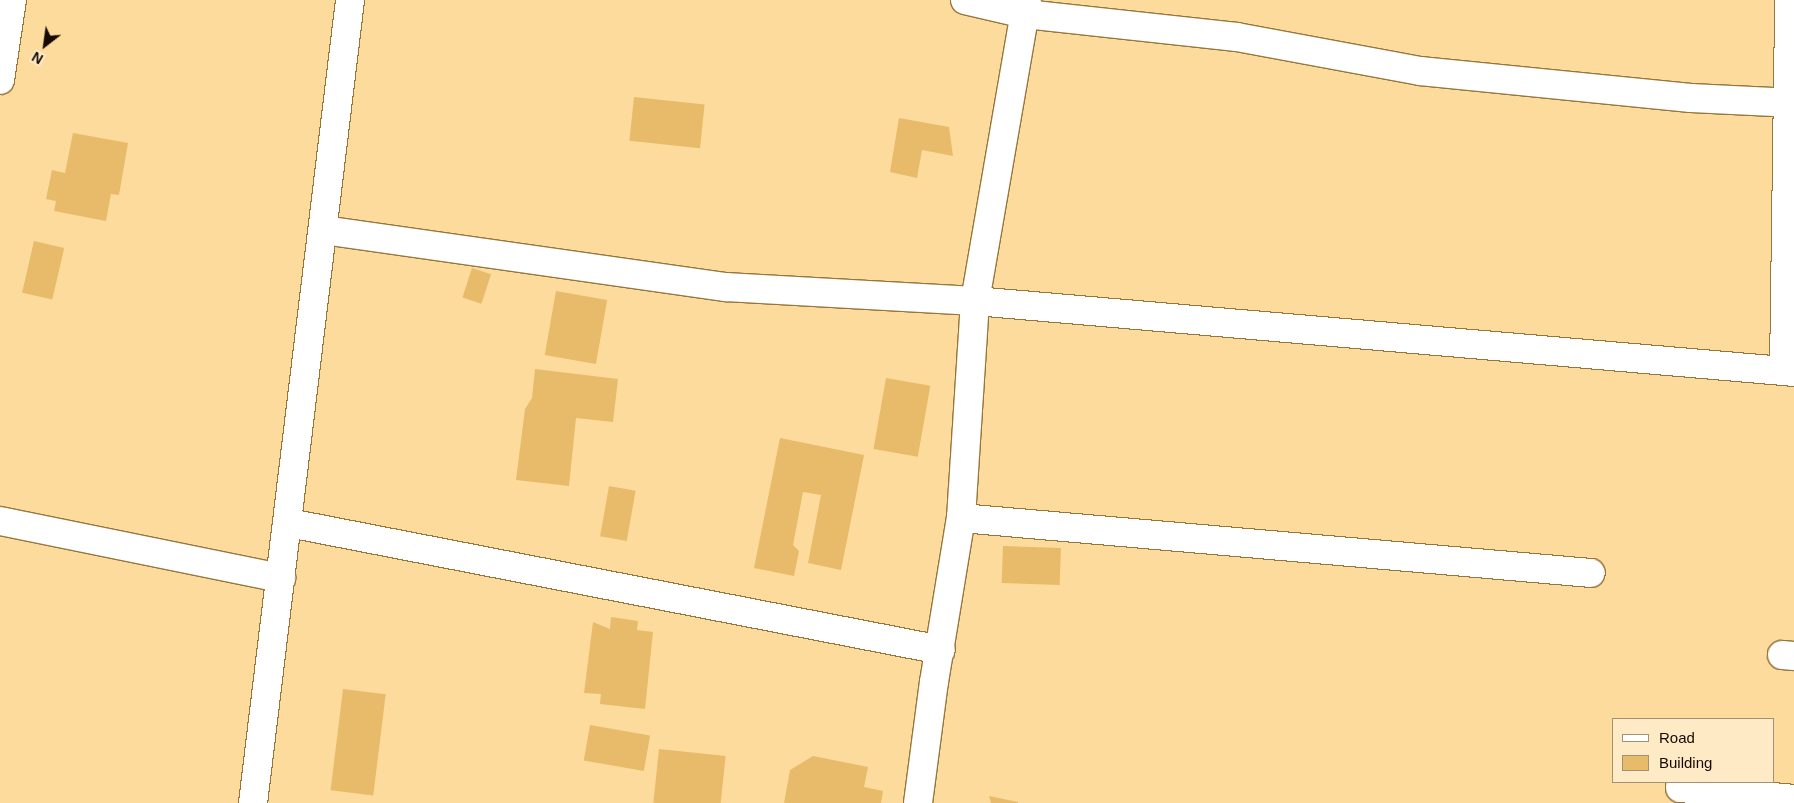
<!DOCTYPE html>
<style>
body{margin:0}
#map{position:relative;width:1794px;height:803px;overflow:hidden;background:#fddb9d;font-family:Helvetica,sans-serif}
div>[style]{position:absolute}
.building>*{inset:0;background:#e7bb69;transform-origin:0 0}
.roads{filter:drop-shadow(1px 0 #96763b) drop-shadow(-1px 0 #96763b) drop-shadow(0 1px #96763b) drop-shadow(0 -1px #96763b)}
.minor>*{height:28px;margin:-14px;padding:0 14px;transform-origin:14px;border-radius:14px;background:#fff}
span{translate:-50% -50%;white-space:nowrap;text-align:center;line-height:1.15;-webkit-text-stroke:5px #ffeac6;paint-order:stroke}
.legend{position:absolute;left:1612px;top:718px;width:162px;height:65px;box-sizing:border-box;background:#ffeac6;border:1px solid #a29077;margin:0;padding:6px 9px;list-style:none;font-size:15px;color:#160a00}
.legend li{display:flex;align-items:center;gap:10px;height:25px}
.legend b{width:25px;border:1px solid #a29077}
.north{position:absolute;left:20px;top:20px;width:50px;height:50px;-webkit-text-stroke:4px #ffeac6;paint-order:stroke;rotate:210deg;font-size:14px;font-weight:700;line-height:20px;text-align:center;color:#160a00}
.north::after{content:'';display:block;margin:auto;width:18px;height:22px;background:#160a00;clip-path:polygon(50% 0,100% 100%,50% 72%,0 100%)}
</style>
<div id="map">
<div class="building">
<div style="left:634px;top:97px;width:71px;height:44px;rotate:6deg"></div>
<div style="clip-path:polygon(899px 118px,949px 127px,953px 156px,922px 150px,917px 178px,890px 172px)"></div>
<div style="clip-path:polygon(73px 133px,128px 143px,119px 195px,111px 194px,106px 221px,54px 211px,56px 201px,46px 199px,52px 170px,65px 173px)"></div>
<div style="left:34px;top:241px;width:31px;height:53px;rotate:13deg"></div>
<div style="left:472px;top:268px;width:20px;height:31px;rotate:18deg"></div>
<div style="left:556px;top:291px;width:52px;height:65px;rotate:10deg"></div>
<div style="clip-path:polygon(535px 369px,618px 379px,613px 422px,576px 418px,569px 486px,516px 480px,525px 409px,532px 398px)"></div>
<div style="left:886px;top:378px;width:45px;height:72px;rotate:10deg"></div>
<div style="clip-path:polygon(780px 438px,864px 455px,841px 570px,808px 563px,821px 495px,803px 492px,793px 545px,799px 551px,794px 576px,754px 568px)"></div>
<div style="left:609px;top:486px;width:27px;height:51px;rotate:10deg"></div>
<div style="left:1003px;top:546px;width:58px;height:37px;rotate:2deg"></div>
<div style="clip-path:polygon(611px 617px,638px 621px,637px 630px,653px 632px,645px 709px,600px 704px,601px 694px,584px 693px,593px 622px,610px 629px)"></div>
<div style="left:343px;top:689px;width:43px;height:102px;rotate:7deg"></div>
<div style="left:590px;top:725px;width:61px;height:36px;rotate:10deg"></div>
<div style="left:659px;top:749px;width:67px;height:54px;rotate:6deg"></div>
<div style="clip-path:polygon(813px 756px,868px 767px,864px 787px,883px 791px,881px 803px,784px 803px,790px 770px)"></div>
<div style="clip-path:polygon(989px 796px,1018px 802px,1018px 803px,991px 803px)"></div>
</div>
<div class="roads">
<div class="minor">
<div style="left:965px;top:0;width:62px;rotate:13.1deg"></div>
<div style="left:1025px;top:14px;width:213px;rotate:6.2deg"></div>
<div style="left:1237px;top:37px;width:186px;rotate:10.5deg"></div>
<div style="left:1420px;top:71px;width:272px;rotate:5.7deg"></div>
<div style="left:1691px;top:98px;width:103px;rotate:2.8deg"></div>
<div style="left:0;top:80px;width:81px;rotate:-81.5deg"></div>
<div style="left:324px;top:230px;width:406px;rotate:8.1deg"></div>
<div style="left:726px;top:287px;width:249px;rotate:3.2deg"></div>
<div style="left:975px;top:301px;width:822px;rotate:4.95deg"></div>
<div style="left:1784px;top:371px;width:371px;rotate:-89.2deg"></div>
<div style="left:961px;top:518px;width:632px;rotate:4.99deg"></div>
<div style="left:0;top:521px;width:287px;rotate:11.5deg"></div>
<div style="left:289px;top:523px;width:664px;rotate:11.02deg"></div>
<div style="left:1782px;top:655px;width:12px;rotate:5deg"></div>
<div style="left:1680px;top:788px;width:115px;rotate:5.5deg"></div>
<div style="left:253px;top:803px;width:809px;rotate:-83.11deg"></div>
<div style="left:918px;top:803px;width:122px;rotate:-82.5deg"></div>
<div style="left:934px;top:682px;width:166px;rotate:-80.7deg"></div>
<div style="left:961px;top:518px;width:217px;rotate:-86.3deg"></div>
<div style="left:975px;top:301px;width:305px;rotate:-80.2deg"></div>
</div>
</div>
<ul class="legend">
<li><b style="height:6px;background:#fff"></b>Road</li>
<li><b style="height:14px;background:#e7bb69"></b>Building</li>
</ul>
<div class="north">N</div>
</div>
